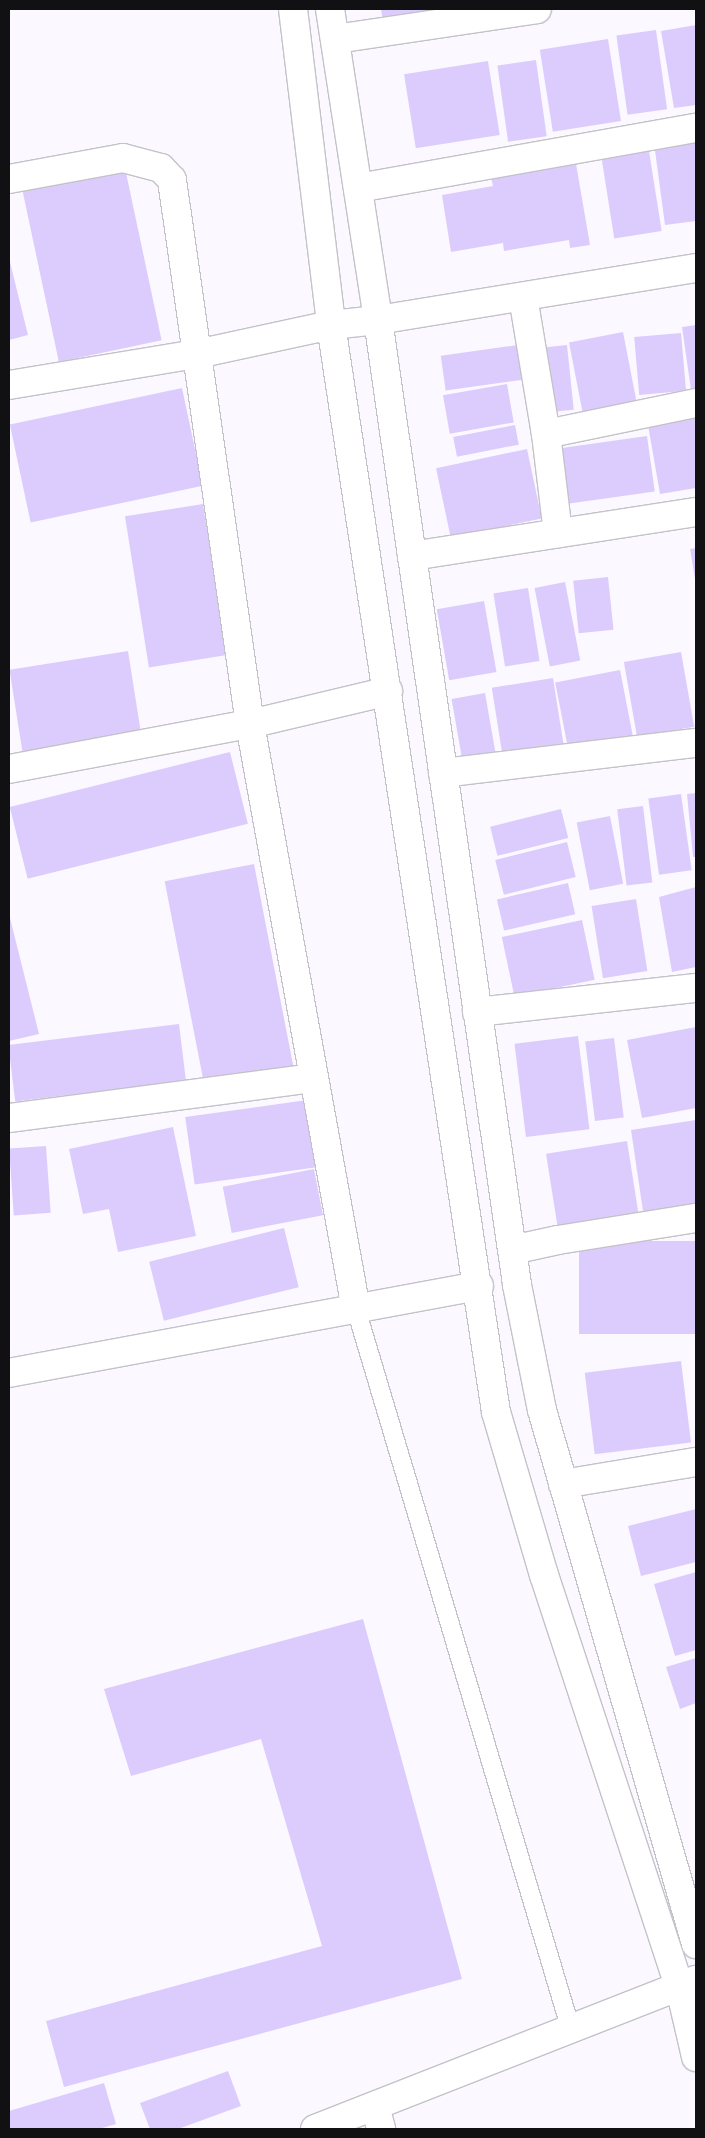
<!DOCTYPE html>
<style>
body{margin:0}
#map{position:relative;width:705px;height:2138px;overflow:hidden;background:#fbf9ff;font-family:"Titillium Web",sans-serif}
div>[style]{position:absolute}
.building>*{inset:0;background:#dcccfe;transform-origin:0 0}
.roads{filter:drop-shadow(1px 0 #c4c2c8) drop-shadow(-1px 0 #c4c2c8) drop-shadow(0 1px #c4c2c8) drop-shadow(0 -1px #c4c2c8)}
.lane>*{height:18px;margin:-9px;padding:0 9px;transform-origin:9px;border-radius:9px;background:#fff}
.street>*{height:28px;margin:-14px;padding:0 14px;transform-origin:14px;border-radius:14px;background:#fff}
.secondary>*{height:28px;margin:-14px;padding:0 14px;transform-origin:14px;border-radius:14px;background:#fff}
span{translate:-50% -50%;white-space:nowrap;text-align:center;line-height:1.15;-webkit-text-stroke:5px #fff;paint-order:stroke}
.frame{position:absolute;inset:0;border:10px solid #111012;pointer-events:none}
</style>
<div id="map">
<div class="building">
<div style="clip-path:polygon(381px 9px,458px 9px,384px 28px)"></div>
<div style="clip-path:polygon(696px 25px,696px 105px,674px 108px,661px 31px)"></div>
<div style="left:656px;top:30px;width:80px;height:40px;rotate:82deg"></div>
<div style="left:608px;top:39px;width:83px;height:69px;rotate:81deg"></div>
<div style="left:536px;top:60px;width:77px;height:39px;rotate:82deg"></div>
<div style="left:488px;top:61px;width:75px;height:85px;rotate:81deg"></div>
<div style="clip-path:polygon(696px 138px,696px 221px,665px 225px,654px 143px)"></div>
<div style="left:649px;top:151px;width:81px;height:48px;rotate:81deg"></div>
<div style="clip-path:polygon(575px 158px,590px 245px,570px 248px,569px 240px,504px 251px,503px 243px,451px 252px,442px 195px,493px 186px,490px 173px)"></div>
<div style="left:125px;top:168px;width:176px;height:105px;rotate:78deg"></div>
<div style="clip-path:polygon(9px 258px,28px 335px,9px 340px)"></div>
<div style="clip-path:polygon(696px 325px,696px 389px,691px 390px,682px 327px)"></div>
<div style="left:623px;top:332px;width:80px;height:55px;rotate:79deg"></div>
<div style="left:681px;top:333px;width:58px;height:47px;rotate:85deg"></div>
<div style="left:518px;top:345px;width:35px;height:78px;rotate:82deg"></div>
<div style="left:567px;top:345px;width:65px;height:26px;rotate:84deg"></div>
<div style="left:507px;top:384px;width:39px;height:65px;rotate:80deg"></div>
<div style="left:182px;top:388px;width:100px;height:176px;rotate:78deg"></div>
<div style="clip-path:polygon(696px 418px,696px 488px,660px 494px,648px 425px)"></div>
<div style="left:515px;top:425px;width:20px;height:63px;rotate:79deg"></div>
<div style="left:647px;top:436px;width:56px;height:88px;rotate:82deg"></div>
<div style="left:527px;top:449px;width:71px;height:93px;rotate:78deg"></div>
<div style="left:203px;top:504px;width:153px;height:79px;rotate:81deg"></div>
<div style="clip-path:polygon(696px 548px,696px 579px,695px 579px,690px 549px)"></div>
<div style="left:608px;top:577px;width:53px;height:35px;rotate:84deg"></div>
<div style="left:565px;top:582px;width:80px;height:31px;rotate:79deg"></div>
<div style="left:528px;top:588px;width:74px;height:35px;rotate:81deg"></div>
<div style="left:484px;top:601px;width:72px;height:48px;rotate:80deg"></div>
<div style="left:128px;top:651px;width:86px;height:120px;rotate:81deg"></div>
<div style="left:681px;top:652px;width:76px;height:58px;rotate:80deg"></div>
<div style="left:620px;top:670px;width:68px;height:66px;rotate:79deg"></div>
<div style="left:553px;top:678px;width:72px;height:62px;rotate:81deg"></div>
<div style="left:485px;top:693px;width:70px;height:34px;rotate:80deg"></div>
<div style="left:230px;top:752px;width:74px;height:227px;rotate:76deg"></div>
<div style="clip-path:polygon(696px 793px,696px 857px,693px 857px,687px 794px)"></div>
<div style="left:681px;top:794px;width:77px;height:33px;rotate:82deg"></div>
<div style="left:643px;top:806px;width:77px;height:26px;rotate:83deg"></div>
<div style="left:561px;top:809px;width:30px;height:73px;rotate:76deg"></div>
<div style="left:610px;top:816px;width:69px;height:34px;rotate:79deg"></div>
<div style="left:567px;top:842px;width:36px;height:74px;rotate:76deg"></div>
<div style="left:254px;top:864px;width:207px;height:91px;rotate:79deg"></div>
<div style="left:568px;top:883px;width:32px;height:73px;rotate:77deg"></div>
<div style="clip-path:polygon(696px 887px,696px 967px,672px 972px,659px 897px)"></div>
<div style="left:636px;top:899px;width:73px;height:45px;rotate:81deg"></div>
<div style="clip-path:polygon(9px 914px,39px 1034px,9px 1041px)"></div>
<div style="left:582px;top:920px;width:61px;height:82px;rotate:78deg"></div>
<div style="left:179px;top:1024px;width:57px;height:172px;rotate:83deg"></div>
<div style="clip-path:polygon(696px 1027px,696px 1108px,642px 1118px,627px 1040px)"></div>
<div style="left:578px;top:1036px;width:94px;height:64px;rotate:83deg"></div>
<div style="left:614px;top:1038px;width:80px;height:29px;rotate:83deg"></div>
<div style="left:307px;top:1100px;width:68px;height:123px;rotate:82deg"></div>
<div style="clip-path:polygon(696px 1120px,696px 1211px,644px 1218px,631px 1130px)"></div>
<div style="clip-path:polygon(173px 1127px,196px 1236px,118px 1252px,109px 1209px,83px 1214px,69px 1149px)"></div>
<div style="left:627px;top:1141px;width:81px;height:82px;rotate:81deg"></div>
<div style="left:46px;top:1146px;width:67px;height:37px;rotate:86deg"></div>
<div style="left:314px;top:1169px;width:47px;height:93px;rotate:79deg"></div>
<div style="left:284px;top:1228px;width:61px;height:139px;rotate:76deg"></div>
<div style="left:696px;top:1241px;width:93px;height:117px;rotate:90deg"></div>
<div style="left:681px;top:1361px;width:82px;height:97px;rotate:83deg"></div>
<div style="clip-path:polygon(696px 1509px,696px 1562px,641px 1576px,628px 1526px)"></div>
<div style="clip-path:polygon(696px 1572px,696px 1650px,675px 1656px,654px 1584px)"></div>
<div style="clip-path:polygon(363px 1619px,462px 1979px,64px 2087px,46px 2021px,322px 1946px,261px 1739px,131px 1776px,104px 1689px)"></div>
<div style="clip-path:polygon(696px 1658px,696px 1703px,680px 1709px,666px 1667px)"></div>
<div style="clip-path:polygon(228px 2071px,241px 2106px,178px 2129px,150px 2129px,140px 2103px)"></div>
<div style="clip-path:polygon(104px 2083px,116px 2124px,99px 2129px,9px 2129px,9px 2111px)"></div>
</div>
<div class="roads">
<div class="lane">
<div style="left:356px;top:1309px;width:752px;rotate:73.4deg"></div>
</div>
<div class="street">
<div style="left:335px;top:39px;width:204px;rotate:-8.4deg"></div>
<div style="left:9px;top:179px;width:116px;rotate:-10.4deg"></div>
<div style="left:123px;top:158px;width:39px;rotate:15deg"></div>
<div style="left:161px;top:168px;width:16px;rotate:47deg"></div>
<div style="left:172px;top:180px;width:550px;rotate:81.84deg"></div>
<div style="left:250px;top:724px;width:595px;rotate:79.73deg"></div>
<div style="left:358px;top:188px;width:343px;rotate:-10.1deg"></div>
<div style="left:523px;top:297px;width:139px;rotate:80.5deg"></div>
<div style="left:546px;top:434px;width:100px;rotate:83.1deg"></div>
<div style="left:9px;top:385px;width:191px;rotate:-9.4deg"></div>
<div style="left:197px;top:354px;width:137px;rotate:-12.2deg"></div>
<div style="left:331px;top:325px;width:47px;rotate:-6.1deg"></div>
<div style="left:378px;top:320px;width:322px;rotate:-9.3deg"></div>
<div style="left:546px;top:434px;width:153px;rotate:-11.7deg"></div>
<div style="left:412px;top:556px;width:287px;rotate:-8.8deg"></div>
<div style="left:9px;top:769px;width:245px;rotate:-10.6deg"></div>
<div style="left:250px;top:724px;width:142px;rotate:-13.4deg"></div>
<div style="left:443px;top:773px;width:255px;rotate:-6.8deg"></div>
<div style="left:477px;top:1012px;width:220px;rotate:-6.3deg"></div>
<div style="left:9px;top:1118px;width:307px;rotate:-7.5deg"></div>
<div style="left:512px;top:1250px;width:47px;rotate:-12.3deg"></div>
<div style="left:558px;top:1240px;width:140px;rotate:-9.1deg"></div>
<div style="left:9px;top:1373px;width:478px;rotate:-10.5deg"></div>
<div style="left:563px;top:1484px;width:135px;rotate:-9.4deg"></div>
<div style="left:375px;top:2106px;width:24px;rotate:75deg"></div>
<div style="left:315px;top:2129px;width:409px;rotate:-21.4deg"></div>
</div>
<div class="secondary">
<div style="left:293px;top:9px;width:318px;rotate:83.1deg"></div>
<div style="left:331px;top:325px;width:1099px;rotate:81.37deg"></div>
<div style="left:496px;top:1412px;width:170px;rotate:73.6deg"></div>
<div style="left:544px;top:1575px;width:435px;rotate:71.8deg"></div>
<div style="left:680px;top:1988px;width:71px;rotate:76.9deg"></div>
<div style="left:330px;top:9px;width:315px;rotate:81.2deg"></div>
<div style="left:378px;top:320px;width:975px;rotate:81.8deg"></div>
<div style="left:517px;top:1285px;width:127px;rotate:78.7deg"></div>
<div style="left:542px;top:1410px;width:556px;rotate:73.91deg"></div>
</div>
</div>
<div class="frame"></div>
</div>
